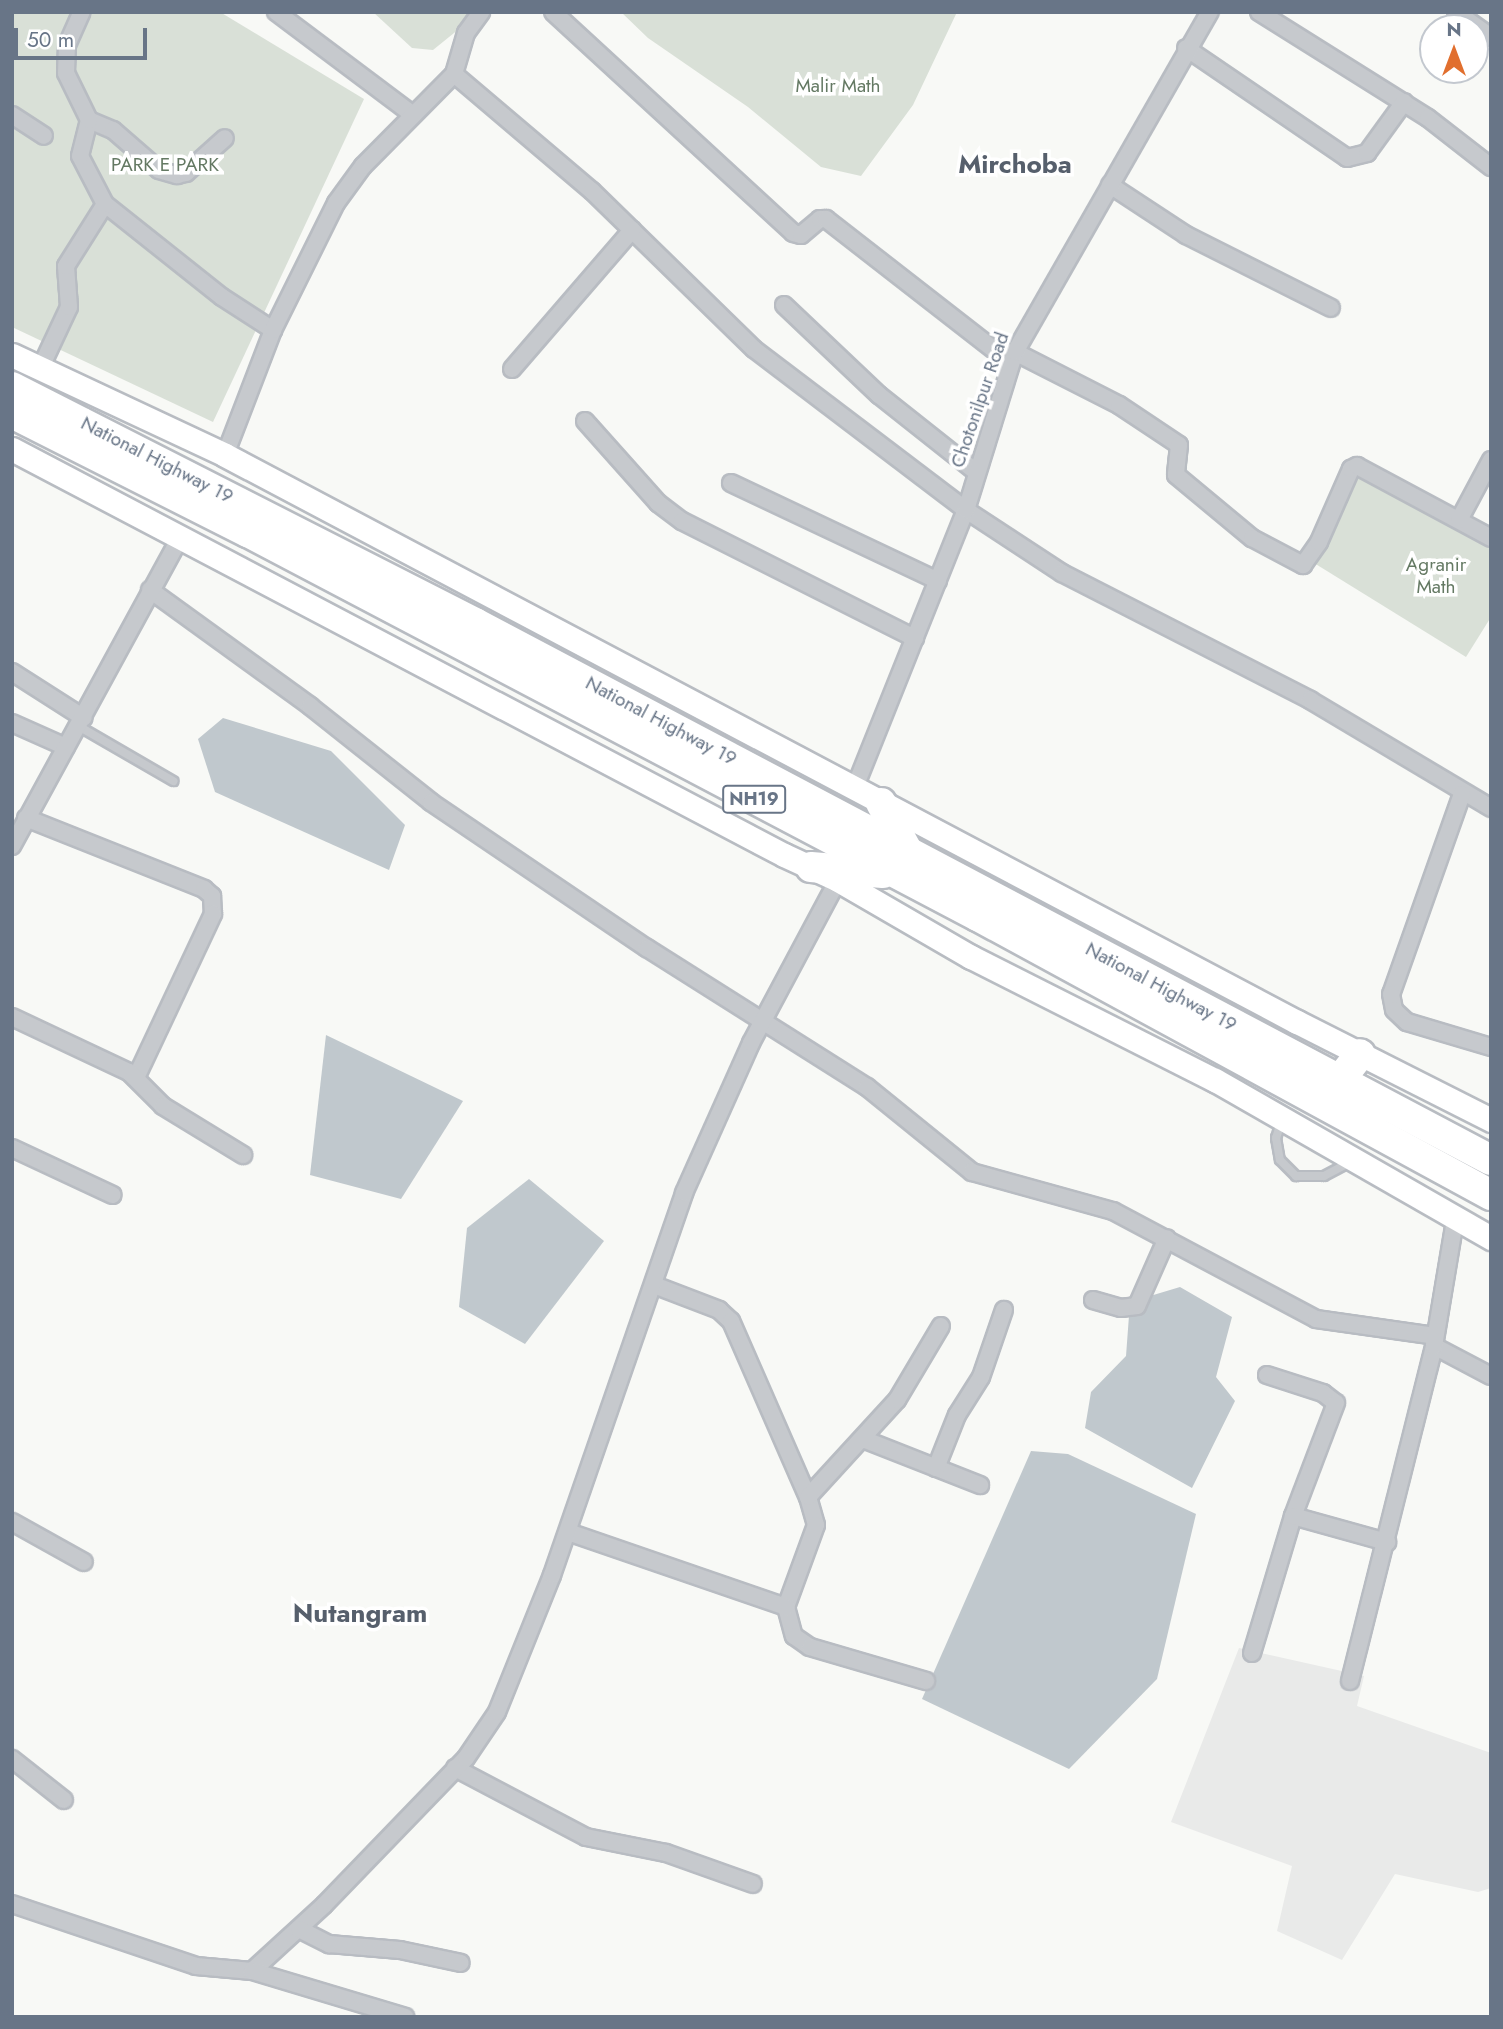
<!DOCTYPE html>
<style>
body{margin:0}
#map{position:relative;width:1503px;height:2029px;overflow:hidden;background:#f8f9f6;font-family:Jost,sans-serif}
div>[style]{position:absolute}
.built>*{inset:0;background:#e9eae9}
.green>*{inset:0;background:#d9e0d7}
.water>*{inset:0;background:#c0c8cd}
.roads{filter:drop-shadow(2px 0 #b8bcc2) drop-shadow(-2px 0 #b8bcc2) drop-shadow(0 2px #b8bcc2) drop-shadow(0 -2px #b8bcc2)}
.lane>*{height:8px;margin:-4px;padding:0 4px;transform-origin:4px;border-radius:4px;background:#c6c9cd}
.street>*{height:16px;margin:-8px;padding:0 8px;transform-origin:8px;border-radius:8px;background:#c6c9cd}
.secondary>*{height:23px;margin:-11.5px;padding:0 11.5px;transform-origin:11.5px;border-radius:11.5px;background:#fff}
.highway>*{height:30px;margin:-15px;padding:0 15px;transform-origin:15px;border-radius:15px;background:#fff}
span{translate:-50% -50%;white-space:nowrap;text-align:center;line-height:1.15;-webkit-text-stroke:7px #fff;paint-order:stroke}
.shield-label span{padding:2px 5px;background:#fff;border:2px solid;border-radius:5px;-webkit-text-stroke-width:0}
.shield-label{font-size:18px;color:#687587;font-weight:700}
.park-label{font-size:19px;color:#647963}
.street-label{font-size:19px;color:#687587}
.district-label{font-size:26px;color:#565f6c;font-weight:700}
.frame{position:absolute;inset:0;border:14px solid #687587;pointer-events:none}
.north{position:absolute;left:1419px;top:14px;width:70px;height:70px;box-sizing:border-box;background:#fff;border:2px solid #c3c8cf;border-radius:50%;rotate:0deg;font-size:19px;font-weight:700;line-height:28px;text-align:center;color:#687587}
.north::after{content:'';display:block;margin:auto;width:24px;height:32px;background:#e16f2e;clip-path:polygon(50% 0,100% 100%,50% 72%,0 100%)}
.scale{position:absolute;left:14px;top:28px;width:133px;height:32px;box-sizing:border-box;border:4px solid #687587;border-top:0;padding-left:9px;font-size:21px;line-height:24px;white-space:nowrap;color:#687587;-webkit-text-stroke:5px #fff;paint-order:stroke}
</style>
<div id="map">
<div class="built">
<div style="clip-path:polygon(1239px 1648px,1364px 1676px,1357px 1706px,1491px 1753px,1491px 1888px,1478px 1892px,1395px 1874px,1342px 1960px,1277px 1931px,1292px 1866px,1171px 1822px)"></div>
</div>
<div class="green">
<div style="clip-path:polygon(12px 12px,220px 12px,364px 99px,213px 422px,12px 327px)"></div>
<div style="clip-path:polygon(373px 12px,480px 12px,433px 50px,412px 48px)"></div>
<div style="clip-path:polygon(621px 12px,957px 12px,913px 105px,861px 176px,821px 167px,748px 107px,648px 38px)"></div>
<div style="clip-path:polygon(1360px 474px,1491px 546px,1491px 617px,1466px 657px,1314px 563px)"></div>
</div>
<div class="water">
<div style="clip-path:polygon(223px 718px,331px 751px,405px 825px,389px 870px,215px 792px,198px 739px)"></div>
<div style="clip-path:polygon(326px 1035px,463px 1101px,401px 1199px,310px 1175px)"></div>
<div style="clip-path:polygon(529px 1179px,604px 1241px,525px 1344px,459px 1307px,467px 1228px)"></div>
<div style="clip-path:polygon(1180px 1287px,1232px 1317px,1216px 1377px,1235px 1401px,1192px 1488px,1085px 1428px,1091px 1392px,1126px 1356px,1130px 1302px)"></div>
<div style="clip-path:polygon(1031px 1451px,1068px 1454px,1196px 1514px,1157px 1679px,1069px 1769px,922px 1699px)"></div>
</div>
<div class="roads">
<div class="lane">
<div style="left:80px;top:727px;width:108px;rotate:30.1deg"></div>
<div style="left:1281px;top:1122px;width:17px;rotate:107deg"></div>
<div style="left:1276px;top:1138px;width:22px;rotate:80deg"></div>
<div style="left:1280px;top:1160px;width:23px;rotate:45deg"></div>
<div style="left:1296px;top:1176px;width:28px"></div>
<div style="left:1324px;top:1176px;width:30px;rotate:-28deg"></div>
</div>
<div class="street">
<div style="left:276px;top:12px;width:171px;rotate:36.9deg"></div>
<div style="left:553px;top:12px;width:326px;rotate:42.6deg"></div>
<div style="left:793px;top:233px;width:8px;rotate:14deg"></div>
<div style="left:801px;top:235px;width:25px;rotate:-40deg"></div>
<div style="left:820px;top:219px;width:6px"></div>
<div style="left:826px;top:219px;width:234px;rotate:37.9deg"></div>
<div style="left:1259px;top:12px;width:199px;rotate:32.1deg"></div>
<div style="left:1428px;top:118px;width:80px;rotate:37.9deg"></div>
<div style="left:1456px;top:12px;width:43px;rotate:35.5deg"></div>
<div style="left:1186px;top:48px;width:195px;rotate:34.3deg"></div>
<div style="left:1347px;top:158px;width:21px;rotate:-14deg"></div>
<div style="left:1367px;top:153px;width:63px;rotate:-54deg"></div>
<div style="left:454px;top:74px;width:181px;rotate:40.3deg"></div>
<div style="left:592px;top:191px;width:226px;rotate:44.3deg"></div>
<div style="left:754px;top:349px;width:266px;rotate:37.2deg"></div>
<div style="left:966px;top:510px;width:115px;rotate:33.3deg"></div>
<div style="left:1062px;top:573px;width:279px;rotate:27.1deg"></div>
<div style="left:1310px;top:700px;width:211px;rotate:30.8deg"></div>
<div style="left:12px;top:115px;width:38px;rotate:33deg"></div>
<div style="left:89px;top:120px;width:26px;rotate:23deg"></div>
<div style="left:113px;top:130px;width:61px;rotate:41deg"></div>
<div style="left:159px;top:170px;width:19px;rotate:16deg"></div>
<div style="left:177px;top:175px;width:9px;rotate:-13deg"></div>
<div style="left:186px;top:173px;width:52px;rotate:-41.9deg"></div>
<div style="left:1110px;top:185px;width:91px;rotate:33.3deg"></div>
<div style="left:1186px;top:235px;width:162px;rotate:26.7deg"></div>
<div style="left:105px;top:204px;width:149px;rotate:38.5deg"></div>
<div style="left:222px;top:297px;width:61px;rotate:32.9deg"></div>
<div style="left:784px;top:305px;width:131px;rotate:43.5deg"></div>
<div style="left:879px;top:395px;width:124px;rotate:38.4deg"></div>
<div style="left:1015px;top:352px;width:117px;rotate:27deg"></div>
<div style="left:1119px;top:405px;width:72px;rotate:33.7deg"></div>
<div style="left:1179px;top:445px;width:30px;rotate:96deg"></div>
<div style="left:1176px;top:475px;width:99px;rotate:39.7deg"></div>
<div style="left:1252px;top:538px;width:58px;rotate:27.9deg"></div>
<div style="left:1303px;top:565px;width:28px;rotate:-55deg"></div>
<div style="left:1319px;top:542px;width:80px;rotate:-66.3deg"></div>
<div style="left:1351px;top:469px;width:7px;rotate:-27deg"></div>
<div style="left:1357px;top:466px;width:152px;rotate:28.2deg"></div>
<div style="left:40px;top:369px;width:68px;rotate:-64.9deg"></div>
<div style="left:69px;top:307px;width:41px;rotate:-94.2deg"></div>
<div style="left:66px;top:266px;width:73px;rotate:-57.8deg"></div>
<div style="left:105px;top:204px;width:54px;rotate:-117.5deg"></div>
<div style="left:80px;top:156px;width:37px;rotate:-76deg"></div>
<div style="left:89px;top:120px;width:52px;rotate:-116.1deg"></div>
<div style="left:66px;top:73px;width:28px;rotate:-88deg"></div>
<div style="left:67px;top:45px;width:36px;rotate:-66deg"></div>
<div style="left:512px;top:369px;width:184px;rotate:-49.2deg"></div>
<div style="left:585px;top:421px;width:110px;rotate:48.3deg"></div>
<div style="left:658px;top:503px;width:30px;rotate:37deg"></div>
<div style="left:682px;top:521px;width:261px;rotate:26.7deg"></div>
<div style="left:225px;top:455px;width:134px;rotate:-69deg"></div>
<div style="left:273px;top:330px;width:142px;rotate:-63.6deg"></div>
<div style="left:336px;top:203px;width:46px;rotate:-53.9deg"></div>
<div style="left:363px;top:166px;width:129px;rotate:-45.3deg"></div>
<div style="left:454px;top:74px;width:43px;rotate:-73.7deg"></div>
<div style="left:466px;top:33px;width:26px;rotate:-54deg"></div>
<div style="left:731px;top:483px;width:229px;rotate:25.3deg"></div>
<div style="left:1459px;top:520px;width:68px;rotate:-61.9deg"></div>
<div style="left:150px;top:590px;width:198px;rotate:35.9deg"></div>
<div style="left:310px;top:706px;width:154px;rotate:38.4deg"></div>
<div style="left:431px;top:802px;width:261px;rotate:34.1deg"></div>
<div style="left:647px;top:948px;width:260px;rotate:32.3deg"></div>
<div style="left:867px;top:1087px;width:135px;rotate:39deg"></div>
<div style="left:972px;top:1172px;width:146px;rotate:15.5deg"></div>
<div style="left:1113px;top:1211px;width:230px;rotate:28deg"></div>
<div style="left:1316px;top:1319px;width:120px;rotate:8.1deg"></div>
<div style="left:12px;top:672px;width:85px;rotate:32.6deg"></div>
<div style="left:12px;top:723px;width:59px;rotate:24deg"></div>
<div style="left:855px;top:787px;width:298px;rotate:-68.2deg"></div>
<div style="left:966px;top:510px;width:165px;rotate:-72.8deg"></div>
<div style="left:1015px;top:352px;width:392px;rotate:-60.2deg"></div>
<div style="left:1462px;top:794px;width:212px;rotate:109.5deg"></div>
<div style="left:1391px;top:994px;width:16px;rotate:79deg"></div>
<div style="left:1394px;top:1010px;width:18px;rotate:43deg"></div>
<div style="left:1407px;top:1022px;width:88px;rotate:16.6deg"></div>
<div style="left:26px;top:818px;width:192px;rotate:21.7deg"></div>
<div style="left:204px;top:889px;width:11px;rotate:41deg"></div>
<div style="left:212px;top:896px;width:18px;rotate:87deg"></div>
<div style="left:213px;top:914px;width:181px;rotate:115.2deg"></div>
<div style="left:12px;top:846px;width:353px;rotate:-61.4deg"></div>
<div style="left:12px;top:1017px;width:129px;rotate:25.2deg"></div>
<div style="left:129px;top:1072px;width:48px;rotate:45deg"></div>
<div style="left:163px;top:1106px;width:94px;rotate:31.5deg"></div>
<div style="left:12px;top:1148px;width:111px;rotate:25deg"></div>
<div style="left:654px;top:1285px;width:70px;rotate:21deg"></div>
<div style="left:719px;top:1310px;width:16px;rotate:43deg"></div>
<div style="left:731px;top:1321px;width:192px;rotate:66.4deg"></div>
<div style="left:808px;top:1497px;width:29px;rotate:74deg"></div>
<div style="left:816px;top:1525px;width:87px;rotate:110.1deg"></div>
<div style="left:786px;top:1607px;width:30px;rotate:75deg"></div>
<div style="left:794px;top:1636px;width:19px;rotate:35deg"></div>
<div style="left:810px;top:1647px;width:121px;rotate:16.3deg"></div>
<div style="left:1093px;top:1300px;width:29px;rotate:16deg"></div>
<div style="left:1121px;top:1308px;width:16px;rotate:-7deg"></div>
<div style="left:1137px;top:1306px;width:74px;rotate:-66.2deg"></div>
<div style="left:1434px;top:1346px;width:64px;rotate:27.8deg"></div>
<div style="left:1267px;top:1375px;width:59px;rotate:17.8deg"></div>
<div style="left:1323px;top:1393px;width:16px;rotate:38deg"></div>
<div style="left:1336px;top:1403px;width:121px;rotate:110.8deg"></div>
<div style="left:863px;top:1439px;width:126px;rotate:21.5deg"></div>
<div style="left:936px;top:1468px;width:57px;rotate:-68.4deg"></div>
<div style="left:957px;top:1415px;width:45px;rotate:-57.7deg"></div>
<div style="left:981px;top:1377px;width:71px;rotate:-71.1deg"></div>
<div style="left:808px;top:1497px;width:132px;rotate:-47.5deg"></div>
<div style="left:897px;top:1400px;width:86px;rotate:-59.3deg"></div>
<div style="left:12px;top:1522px;width:82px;rotate:29.1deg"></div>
<div style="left:568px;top:1532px;width:231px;rotate:19deg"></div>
<div style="left:1252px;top:1653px;width:143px;rotate:-73.3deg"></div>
<div style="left:1293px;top:1516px;width:98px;rotate:15.5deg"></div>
<div style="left:1350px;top:1681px;width:345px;rotate:-75.9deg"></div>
<div style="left:1434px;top:1346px;width:128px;rotate:-80.5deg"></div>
<div style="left:12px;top:1759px;width:66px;rotate:38.3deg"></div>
<div style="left:455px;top:1768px;width:148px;rotate:27.8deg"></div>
<div style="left:586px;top:1837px;width:82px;rotate:11.3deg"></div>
<div style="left:666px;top:1853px;width:92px;rotate:19.6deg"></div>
<div style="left:12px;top:1904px;width:194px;rotate:18.6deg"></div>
<div style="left:196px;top:1966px;width:56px;rotate:5.1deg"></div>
<div style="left:252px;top:1971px;width:98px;rotate:-42.5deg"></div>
<div style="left:324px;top:1905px;width:204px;rotate:-46deg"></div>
<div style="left:466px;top:1758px;width:55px;rotate:-56deg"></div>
<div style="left:497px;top:1712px;width:148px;rotate:-68.1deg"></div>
<div style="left:552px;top:1575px;width:404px;rotate:-70.9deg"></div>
<div style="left:684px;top:1193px;width:164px;rotate:-65.9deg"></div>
<div style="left:751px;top:1043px;width:185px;rotate:-61.9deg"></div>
<div style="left:299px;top:1929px;width:34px;rotate:27deg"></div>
<div style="left:329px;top:1944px;width:71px;rotate:4.8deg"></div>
<div style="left:400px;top:1950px;width:62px;rotate:12deg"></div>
<div style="left:252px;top:1971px;width:160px;rotate:16.7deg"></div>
</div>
<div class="secondary">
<div style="left:12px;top:355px;width:235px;rotate:25.1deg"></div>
<div style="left:225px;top:455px;width:1213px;rotate:27.88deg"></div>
<div style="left:1297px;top:1022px;width:217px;rotate:26.8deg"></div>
<div style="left:12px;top:449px;width:872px;rotate:27.74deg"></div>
<div style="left:784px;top:855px;width:60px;rotate:24.8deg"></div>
<div style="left:838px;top:880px;width:154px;rotate:30.1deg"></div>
<div style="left:971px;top:957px;width:273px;rotate:26.8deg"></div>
<div style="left:1215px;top:1080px;width:318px;rotate:29.8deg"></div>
</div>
<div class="highway">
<div style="left:12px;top:387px;width:520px;rotate:27.01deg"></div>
<div style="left:475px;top:623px;width:1149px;rotate:27.86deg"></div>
<div style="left:12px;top:413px;width:264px;rotate:26.8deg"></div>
<div style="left:248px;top:532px;width:825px;rotate:27.75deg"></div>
<div style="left:978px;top:916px;width:584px;rotate:28.54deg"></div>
<div style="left:881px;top:803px;width:56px;rotate:61.1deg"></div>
<div style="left:811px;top:867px;width:72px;rotate:4.8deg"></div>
<div style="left:1339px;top:1081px;width:34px;rotate:-52deg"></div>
</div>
</div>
<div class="shield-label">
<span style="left:754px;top:799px">NH19</span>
</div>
<div class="park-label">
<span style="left:838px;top:86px">Malir Math</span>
<span style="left:165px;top:165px">PARK E PARK</span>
<span style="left:1436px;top:576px">Agranir<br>Math</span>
</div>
<div class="street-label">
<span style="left:980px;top:400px;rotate:-71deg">Chotonilpur Road</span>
<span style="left:157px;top:460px;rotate:27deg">National Highway 19</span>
<span style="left:661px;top:721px;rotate:28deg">National Highway 19</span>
<span style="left:1161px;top:987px;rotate:28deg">National Highway 19</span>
</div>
<div class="district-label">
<span style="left:1015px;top:165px">Mirchoba</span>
<span style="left:360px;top:1614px">Nutangram</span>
</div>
<div class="frame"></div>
<div class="north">N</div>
<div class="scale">50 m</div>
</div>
